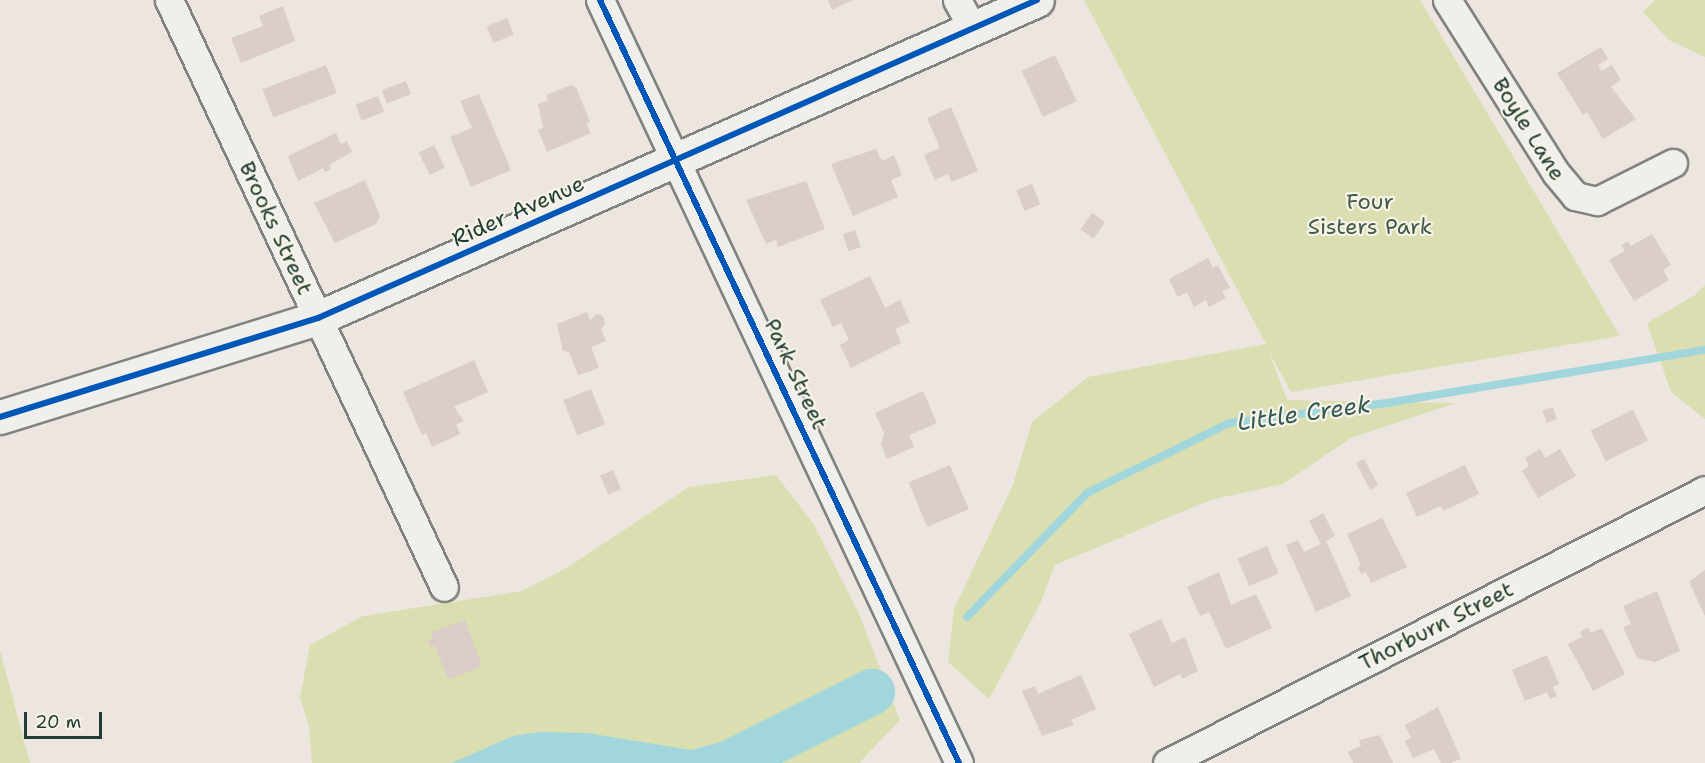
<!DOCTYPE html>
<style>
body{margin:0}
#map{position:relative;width:1705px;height:763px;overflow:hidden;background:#ede5df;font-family:"Shantell Sans",sans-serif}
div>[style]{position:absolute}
.green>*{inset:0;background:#dadeb1}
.water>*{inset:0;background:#a1d6dc}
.stream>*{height:8px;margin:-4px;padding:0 4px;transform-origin:4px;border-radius:4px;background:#a1d6dc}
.river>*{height:46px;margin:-23px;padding:0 23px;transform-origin:23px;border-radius:23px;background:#a1d6dc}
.building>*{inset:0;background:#dbcdc8;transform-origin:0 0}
.roads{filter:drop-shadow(2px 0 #81837f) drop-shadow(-2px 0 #81837f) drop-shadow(0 2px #81837f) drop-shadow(0 -2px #81837f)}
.minor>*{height:27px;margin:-13.5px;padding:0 13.5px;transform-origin:13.5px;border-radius:13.5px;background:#f1efeb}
.tertiary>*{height:33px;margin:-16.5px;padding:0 16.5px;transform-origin:16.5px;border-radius:16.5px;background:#f1efeb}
.cycleway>*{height:6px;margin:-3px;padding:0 3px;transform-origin:3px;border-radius:3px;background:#0057b8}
span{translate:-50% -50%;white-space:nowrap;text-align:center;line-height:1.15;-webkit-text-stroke:4.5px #f7f3e8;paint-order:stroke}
.street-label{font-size:22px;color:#1f3d34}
.park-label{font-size:22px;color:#415c46}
.water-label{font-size:24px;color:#325a55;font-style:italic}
.scale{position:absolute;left:24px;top:712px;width:78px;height:27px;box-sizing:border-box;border:3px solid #1f3d34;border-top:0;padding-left:8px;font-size:18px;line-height:21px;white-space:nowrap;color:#1f3d34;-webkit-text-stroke:4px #f7f3e8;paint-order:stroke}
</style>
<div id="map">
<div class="green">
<div style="clip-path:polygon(1084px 0,1420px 0,1620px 336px,1291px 392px,1268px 350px,1287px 400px,1456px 403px,1351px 438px,1283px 484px,1210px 500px,1055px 565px,1040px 604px,989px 699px,948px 662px,954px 609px,1013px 485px,1032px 422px,1088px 377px,1266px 344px)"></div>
<div style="clip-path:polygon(1655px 0,1705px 0,1705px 57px,1669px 40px,1643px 12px)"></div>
<div style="clip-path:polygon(1705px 285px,1705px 419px,1671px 392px,1647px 323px,1695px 295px)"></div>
<div style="clip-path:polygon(776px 475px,814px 525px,859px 614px,900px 720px,859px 763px,780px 763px,786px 749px,775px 727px,691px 750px,639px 743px,452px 763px,312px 763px,309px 727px,300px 697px,310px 645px,363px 616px,522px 591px,565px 569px,689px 487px)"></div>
<div style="clip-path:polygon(0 650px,30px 763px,0 763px)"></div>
</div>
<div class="water">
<div style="clip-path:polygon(775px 727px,786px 749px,780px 763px,452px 763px,513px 736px,540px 732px,587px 733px,691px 750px)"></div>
</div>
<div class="stream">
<div style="left:967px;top:617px;width:173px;rotate:-45.9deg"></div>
<div style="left:1087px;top:493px;width:158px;rotate:-26.2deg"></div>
<div style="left:1229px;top:423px;width:159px;rotate:-7.2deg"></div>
<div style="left:1387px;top:403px;width:322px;rotate:-9.5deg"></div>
</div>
<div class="river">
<div style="left:730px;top:763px;width:159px;rotate:-26.6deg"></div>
</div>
<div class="building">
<div style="clip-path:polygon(828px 0,853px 0,832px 10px)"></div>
<div style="clip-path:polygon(283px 6px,295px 41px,241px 63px,231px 38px,263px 26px,259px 16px)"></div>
<div style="left:507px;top:18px;width:18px;height:22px;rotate:68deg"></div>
<div style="clip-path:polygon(1601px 47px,1608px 59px,1598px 65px,1602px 71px,1612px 65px,1621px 80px,1611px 87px,1636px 119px,1603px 139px,1587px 112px,1583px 115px,1557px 73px)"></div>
<div style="left:1055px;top:55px;width:51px;height:37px;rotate:65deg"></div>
<div style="left:326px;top:65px;width:30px;height:68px;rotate:69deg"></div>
<div style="left:406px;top:81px;width:14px;height:26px;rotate:69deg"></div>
<div style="clip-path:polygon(571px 85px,576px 87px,590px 122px,586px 123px,591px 133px,547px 152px,538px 130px,543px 128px,538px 104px,548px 100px,546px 95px)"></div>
<div style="clip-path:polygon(479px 94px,511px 170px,471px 187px,450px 137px,472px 128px,460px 101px)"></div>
<div style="left:378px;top:96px;width:17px;height:24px;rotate:69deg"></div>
<div style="clip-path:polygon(951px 107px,978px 171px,952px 182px,948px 174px,935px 180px,924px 155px,940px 148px,927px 118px)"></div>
<div style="clip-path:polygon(336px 133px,341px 144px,347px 141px,352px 152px,329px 165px,331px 169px,325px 172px,323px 168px,298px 181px,288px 156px)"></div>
<div style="left:434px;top:145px;width:25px;height:17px;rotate:64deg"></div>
<div style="clip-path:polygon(876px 149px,882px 161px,894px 155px,902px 175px,891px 180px,898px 197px,853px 216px,831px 164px)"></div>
<div style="clip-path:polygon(365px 180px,380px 216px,376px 224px,335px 243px,314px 203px)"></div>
<div style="clip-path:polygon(806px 181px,825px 229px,778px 247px,776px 240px,766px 244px,746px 200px)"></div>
<div style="left:1032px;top:184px;width:22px;height:17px;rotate:68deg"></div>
<div style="left:1092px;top:213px;width:16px;height:20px;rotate:35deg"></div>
<div style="left:855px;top:230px;width:18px;height:13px;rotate:71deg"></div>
<div style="clip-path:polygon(1652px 234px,1671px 265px,1663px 270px,1669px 280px,1634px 301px,1609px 260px,1625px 251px,1621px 245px,1628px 241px,1631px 246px)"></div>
<div style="clip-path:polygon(1208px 258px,1213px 268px,1218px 265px,1230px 288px,1222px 291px,1226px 298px,1209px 307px,1206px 300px,1194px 307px,1187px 292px,1178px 297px,1169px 279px)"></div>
<div style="clip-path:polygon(870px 276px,885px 308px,900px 300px,910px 322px,895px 329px,901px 343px,851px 368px,840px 345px,849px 340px,841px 323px,833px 327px,820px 300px)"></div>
<div style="clip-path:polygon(587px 312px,590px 320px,597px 314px,603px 316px,605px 323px,601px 329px,606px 341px,591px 347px,599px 368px,578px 375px,569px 352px,563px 351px,557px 324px)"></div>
<div style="clip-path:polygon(474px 360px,488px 392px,454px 407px,464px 421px,456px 424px,460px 434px,432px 447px,426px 433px,422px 435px,403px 392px)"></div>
<div style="left:591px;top:389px;width:38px;height:30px;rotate:68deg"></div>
<div style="clip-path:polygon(923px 391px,937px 423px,909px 435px,914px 447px,887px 459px,881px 444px,884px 433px,875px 413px)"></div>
<div style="left:1553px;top:407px;width:13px;height:11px;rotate:72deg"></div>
<div style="left:1633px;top:410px;width:34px;height:47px;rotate:64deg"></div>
<div style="clip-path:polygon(1540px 449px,1545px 458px,1560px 449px,1576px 476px,1538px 498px,1522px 471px,1529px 466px,1525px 458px)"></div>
<div style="left:1364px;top:459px;width:30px;height:9px;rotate:62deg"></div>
<div style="left:950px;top:465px;width:48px;height:45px;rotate:67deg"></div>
<div style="clip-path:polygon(1465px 465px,1479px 494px,1443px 511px,1441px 506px,1417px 517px,1406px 493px)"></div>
<div style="left:613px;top:470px;width:21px;height:14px;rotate:67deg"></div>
<div style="clip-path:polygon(1323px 513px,1335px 536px,1326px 541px,1351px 596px,1316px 612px,1286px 545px,1298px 540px,1304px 552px,1321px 544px,1309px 521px)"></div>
<div style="clip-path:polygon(1382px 518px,1407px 567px,1371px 583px,1366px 572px,1361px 574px,1358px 567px,1361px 565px,1347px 534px)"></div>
<div style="left:1267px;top:546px;width:30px;height:32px;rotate:67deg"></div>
<div style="clip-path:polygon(1705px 570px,1705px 616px,1689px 582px)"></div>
<div style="clip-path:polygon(1219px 572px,1231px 605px,1256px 594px,1272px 628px,1226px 649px,1209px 612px,1200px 616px,1187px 587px)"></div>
<div style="clip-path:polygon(1657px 591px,1680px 651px,1655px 662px,1637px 658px,1623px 627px,1631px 624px,1623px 606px)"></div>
<div style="clip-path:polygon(1161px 619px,1172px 643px,1185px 637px,1198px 671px,1182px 679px,1180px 674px,1154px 687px,1129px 634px)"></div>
<div style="clip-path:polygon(465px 620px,481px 663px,479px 668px,448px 679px,435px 646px,430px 647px,428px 640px,433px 639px,431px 632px)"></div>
<div style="clip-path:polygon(1588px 627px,1591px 633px,1602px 628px,1625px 674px,1593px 691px,1568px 644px,1582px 637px,1580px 632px)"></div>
<div style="clip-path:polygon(1547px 655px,1559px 684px,1553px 687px,1557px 696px,1550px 699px,1547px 692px,1525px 701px,1512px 670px)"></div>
<div style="clip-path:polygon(1081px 675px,1096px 709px,1071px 720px,1074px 725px,1042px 736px,1022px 691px,1035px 686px,1038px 694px)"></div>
<div style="clip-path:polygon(1438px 707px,1461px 759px,1451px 763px,1441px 763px,1434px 749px,1413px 758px,1405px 741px,1411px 738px,1405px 725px)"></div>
<div style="clip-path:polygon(1380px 735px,1393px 763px,1353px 763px,1348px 752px,1361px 746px,1359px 740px)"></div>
</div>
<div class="roads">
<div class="minor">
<div style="left:169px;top:0;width:648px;rotate:64.9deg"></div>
<div style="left:600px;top:0;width:843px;rotate:64.8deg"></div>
<div style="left:957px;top:0;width:33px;rotate:61deg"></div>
<div style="left:1447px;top:0;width:204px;rotate:57.8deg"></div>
<div style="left:1556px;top:173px;width:30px;rotate:50deg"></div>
<div style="left:1575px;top:196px;width:23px;rotate:13deg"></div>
<div style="left:1597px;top:201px;width:85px;rotate:-26.6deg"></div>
<div style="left:1167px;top:763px;width:603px;rotate:-26.9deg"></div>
</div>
<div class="tertiary">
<div style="left:0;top:417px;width:333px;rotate:-17.3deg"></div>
<div style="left:318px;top:318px;width:786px;rotate:-23.86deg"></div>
</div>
</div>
<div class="cycleway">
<div style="left:600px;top:0;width:843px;rotate:64.8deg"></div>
<div style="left:0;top:417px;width:333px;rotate:-17.3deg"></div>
<div style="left:318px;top:318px;width:786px;rotate:-23.86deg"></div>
</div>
<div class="street-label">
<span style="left:1529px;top:129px;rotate:58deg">Boyle Lane</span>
<span style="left:518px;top:211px;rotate:-24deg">Rider Avenue</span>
<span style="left:276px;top:228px;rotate:65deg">Brooks Street</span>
<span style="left:796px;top:374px;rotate:65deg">Park Street</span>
<span style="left:1436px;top:626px;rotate:-27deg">Thorburn Street</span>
</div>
<div class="park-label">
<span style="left:1370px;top:214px">Four<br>Sisters Park</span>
</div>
<div class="water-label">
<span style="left:1304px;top:414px;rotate:-8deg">Little Creek</span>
</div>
<div class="scale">20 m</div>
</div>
